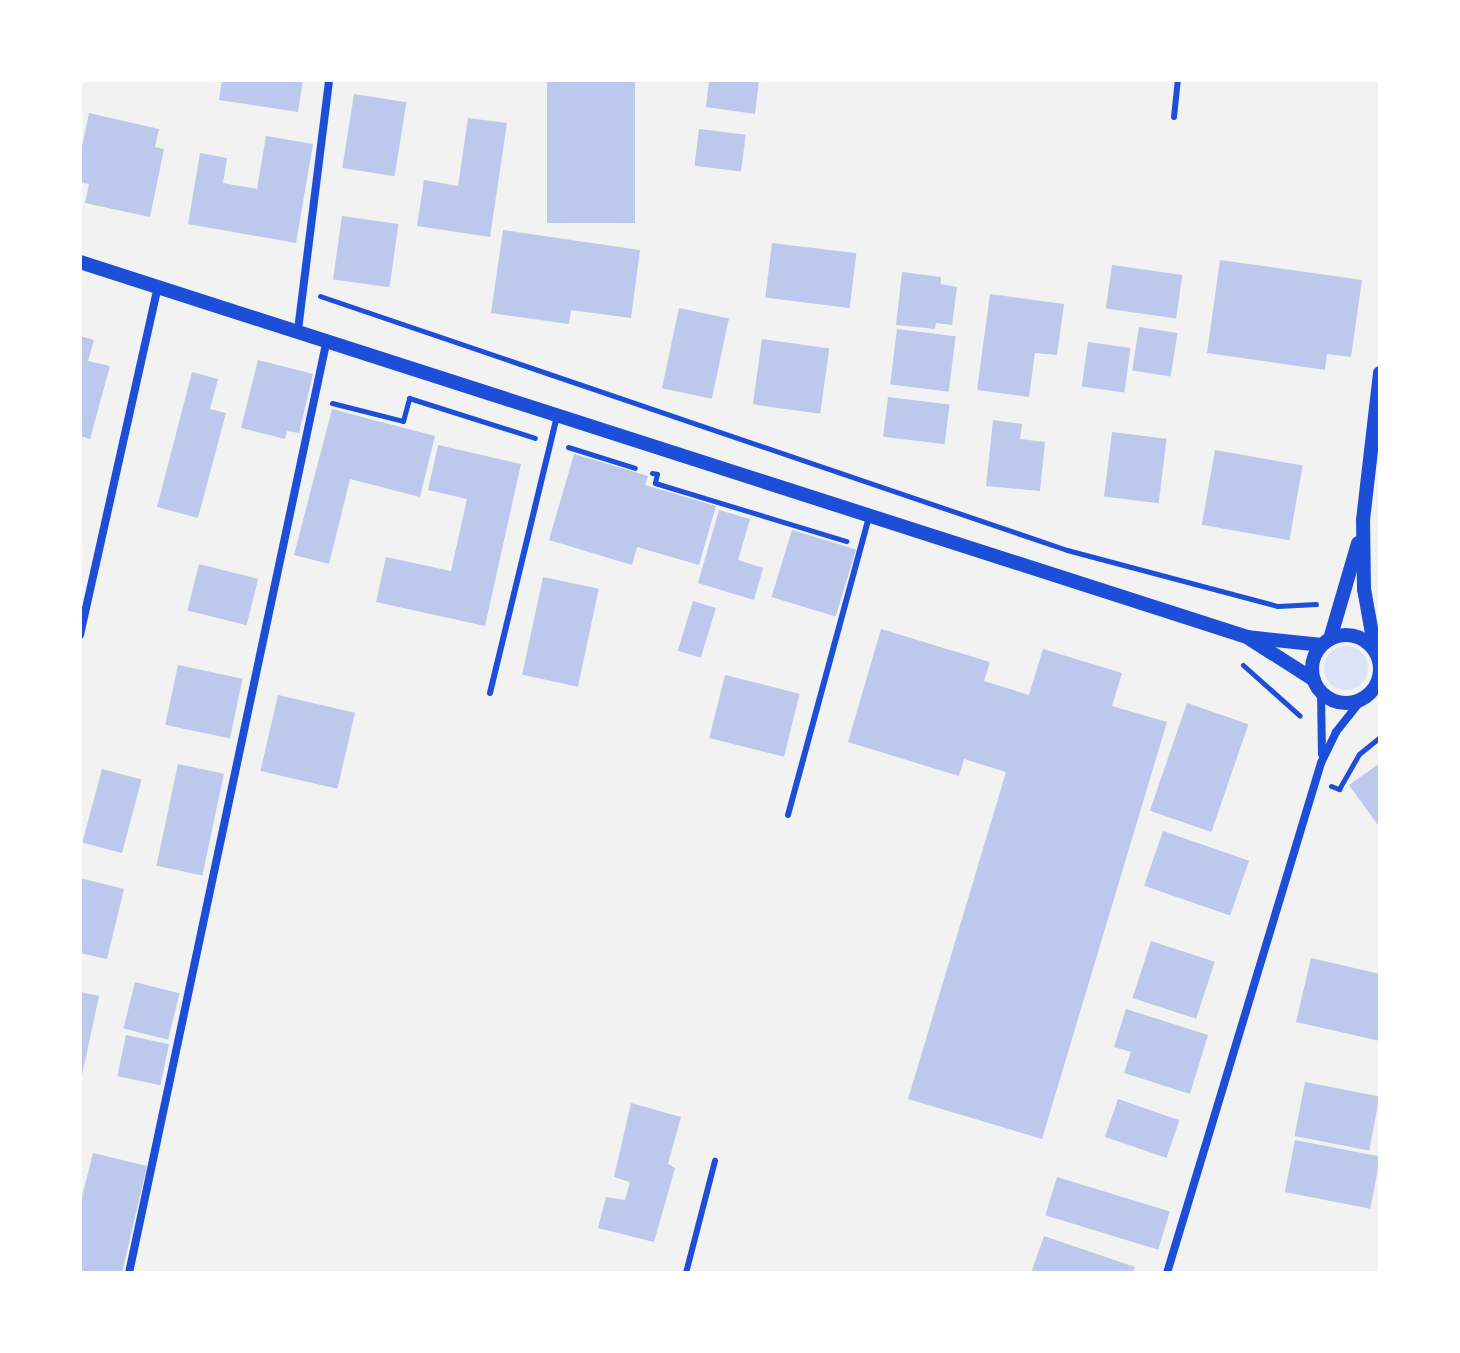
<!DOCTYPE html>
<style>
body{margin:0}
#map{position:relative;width:1460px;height:1353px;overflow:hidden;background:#f2f2f2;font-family:"Golos Text",sans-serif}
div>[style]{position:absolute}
.green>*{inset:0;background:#dbe4f7}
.round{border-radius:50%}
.building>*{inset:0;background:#bdc9ec;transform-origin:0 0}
.path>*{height:5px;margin:-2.5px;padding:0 2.5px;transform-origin:2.5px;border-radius:2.5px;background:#1d4ed8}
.service>*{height:6px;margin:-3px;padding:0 3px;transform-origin:3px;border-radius:3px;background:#1d4ed8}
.minor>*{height:8px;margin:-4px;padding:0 4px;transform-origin:4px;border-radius:4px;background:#1d4ed8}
.tertiary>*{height:14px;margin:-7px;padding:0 7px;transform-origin:7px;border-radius:7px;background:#1d4ed8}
.tertiary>.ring{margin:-7px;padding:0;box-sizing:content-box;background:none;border:14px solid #1d4ed8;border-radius:50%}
span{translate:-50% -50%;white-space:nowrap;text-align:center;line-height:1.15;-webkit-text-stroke:8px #fff;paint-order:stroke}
.frame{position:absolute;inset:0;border:82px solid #fff;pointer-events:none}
</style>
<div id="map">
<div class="green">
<div class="round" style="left:1324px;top:646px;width:44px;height:44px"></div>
</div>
<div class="building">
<div style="clip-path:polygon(222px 80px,303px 80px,298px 112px,219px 100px)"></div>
<div style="left:547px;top:80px;width:88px;height:143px"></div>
<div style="clip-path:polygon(709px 80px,759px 80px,755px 114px,706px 107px)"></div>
<div style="left:354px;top:94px;width:53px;height:75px;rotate:9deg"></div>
<div style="clip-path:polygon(89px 113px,159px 129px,155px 147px,164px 149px,150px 217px,85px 203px,89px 184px,80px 182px,80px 156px)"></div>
<div style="clip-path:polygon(468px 118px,507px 123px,490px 237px,417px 226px,424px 180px,458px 186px)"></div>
<div style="left:699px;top:129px;width:47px;height:37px;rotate:7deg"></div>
<div style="clip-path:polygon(266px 136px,313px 144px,296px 243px,188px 224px,200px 153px,227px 158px,223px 183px,257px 189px)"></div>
<div style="left:342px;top:216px;width:57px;height:64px;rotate:8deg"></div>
<div style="clip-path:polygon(503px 230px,640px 250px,631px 318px,571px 310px,569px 324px,491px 313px)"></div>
<div style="left:772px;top:243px;width:85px;height:55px;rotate:7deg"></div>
<div style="clip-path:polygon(1220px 260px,1362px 280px,1351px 357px,1327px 354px,1325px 370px,1207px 353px)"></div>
<div style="left:1112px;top:265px;width:71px;height:44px;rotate:8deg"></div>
<div style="clip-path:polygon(902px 272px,941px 277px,941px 284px,957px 287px,952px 325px,936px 323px,935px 329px,896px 325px)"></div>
<div style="clip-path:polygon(990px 294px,1064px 304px,1057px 355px,1035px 353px,1029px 397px,977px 390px)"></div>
<div style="left:679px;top:308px;width:51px;height:82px;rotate:12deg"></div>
<div style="left:1139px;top:327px;width:39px;height:44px;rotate:9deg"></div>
<div style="left:897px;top:329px;width:59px;height:56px;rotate:7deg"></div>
<div style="clip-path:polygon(80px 336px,94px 340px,88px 361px,110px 366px,90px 439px,80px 436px)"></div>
<div style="left:762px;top:339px;width:68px;height:66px;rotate:8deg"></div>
<div style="left:1088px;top:342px;width:43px;height:45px;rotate:8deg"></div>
<div style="clip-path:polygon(258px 360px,313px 374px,299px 433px,287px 431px,285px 439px,241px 428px)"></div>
<div style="clip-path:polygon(192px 372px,218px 379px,210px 409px,226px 413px,198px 518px,157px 507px)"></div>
<div style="left:888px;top:397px;width:62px;height:40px;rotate:7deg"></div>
<div style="clip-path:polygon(332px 409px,435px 436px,420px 497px,350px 479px,329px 564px,294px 555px)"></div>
<div style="clip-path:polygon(993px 420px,1022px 424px,1020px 439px,1045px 442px,1040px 491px,986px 486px)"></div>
<div style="left:1112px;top:432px;width:55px;height:65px;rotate:7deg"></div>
<div style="clip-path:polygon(438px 445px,521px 464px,485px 626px,376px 602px,386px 557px,451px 571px,467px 499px,428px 490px)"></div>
<div style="left:1215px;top:450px;width:89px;height:76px;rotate:10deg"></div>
<div style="clip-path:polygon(574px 454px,648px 476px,645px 485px,716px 506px,699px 565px,637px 547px,632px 565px,549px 540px)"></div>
<div style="clip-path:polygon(719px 510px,750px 519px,738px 560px,763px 568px,754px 600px,698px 583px)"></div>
<div style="left:792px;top:530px;width:67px;height:70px;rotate:17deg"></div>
<div style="left:199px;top:564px;width:61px;height:48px;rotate:14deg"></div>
<div style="left:543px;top:577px;width:57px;height:100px;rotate:12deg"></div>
<div style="left:693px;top:601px;width:24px;height:52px;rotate:17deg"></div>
<div style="clip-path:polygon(881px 629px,990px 662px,984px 681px,1029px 695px,1043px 649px,1122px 673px,1112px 706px,1167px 722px,1042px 1139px,908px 1099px,1006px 772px,964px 759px,959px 776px,848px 742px)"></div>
<div style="left:178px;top:665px;width:66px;height:61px;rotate:12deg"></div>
<div style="left:725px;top:675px;width:77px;height:65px;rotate:14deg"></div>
<div style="left:278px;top:695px;width:79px;height:78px;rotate:13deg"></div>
<div style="left:1187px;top:703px;width:65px;height:114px;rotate:19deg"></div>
<div style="clip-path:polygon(1380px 763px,1380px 828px,1349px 785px)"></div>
<div style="left:178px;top:764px;width:47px;height:104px;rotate:12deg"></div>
<div style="left:102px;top:769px;width:41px;height:76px;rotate:15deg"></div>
<div style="left:1163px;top:831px;width:91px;height:58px;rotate:19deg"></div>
<div style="clip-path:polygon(80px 878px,124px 889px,107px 959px,80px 953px)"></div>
<div style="left:1151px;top:941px;width:67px;height:60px;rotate:18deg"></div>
<div style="clip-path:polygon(1311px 958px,1380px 974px,1380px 1041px,1296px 1022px)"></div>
<div style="left:135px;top:982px;width:46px;height:48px;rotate:14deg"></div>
<div style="clip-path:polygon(80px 992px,99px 996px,81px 1080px,80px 1080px)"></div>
<div style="clip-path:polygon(1126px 1009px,1208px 1035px,1190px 1094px,1124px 1073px,1131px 1052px,1114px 1047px)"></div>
<div style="left:126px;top:1035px;width:44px;height:42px;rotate:12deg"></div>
<div style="left:1305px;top:1082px;width:76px;height:55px;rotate:11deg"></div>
<div style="left:1118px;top:1099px;width:65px;height:40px;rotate:19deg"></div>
<div style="clip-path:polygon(631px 1103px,681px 1117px,668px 1164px,675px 1168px,654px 1242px,598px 1228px,606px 1197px,625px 1200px,630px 1182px,614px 1177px)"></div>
<div style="left:1295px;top:1140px;width:87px;height:53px;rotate:11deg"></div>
<div style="clip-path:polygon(93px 1153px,147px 1166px,122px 1273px,80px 1273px,80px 1205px)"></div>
<div style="left:1057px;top:1177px;width:118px;height:40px;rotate:17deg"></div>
<div style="clip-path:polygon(1044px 1236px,1135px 1267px,1133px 1273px,1031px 1273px)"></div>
</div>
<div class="path">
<div style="left:320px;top:296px;width:789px;rotate:18.78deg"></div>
<div style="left:1067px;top:550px;width:218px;rotate:14.9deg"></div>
<div style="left:1278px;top:606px;width:38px;rotate:-3deg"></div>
<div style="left:332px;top:403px;width:73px;rotate:14.2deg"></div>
<div style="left:403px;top:421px;width:24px;rotate:-75deg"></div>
<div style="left:409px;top:398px;width:132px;rotate:17.6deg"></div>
<div style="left:568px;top:447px;width:70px;rotate:17.4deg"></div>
<div style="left:652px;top:473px;width:5px;rotate:11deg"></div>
<div style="left:657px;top:474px;width:9px;rotate:103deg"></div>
<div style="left:655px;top:483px;width:200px;rotate:16.9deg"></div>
<div style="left:1243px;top:665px;width:76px;rotate:41.8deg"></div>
<div style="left:1331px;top:786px;width:9px;rotate:21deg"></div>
<div style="left:1339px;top:789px;width:40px;rotate:-60.3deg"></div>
<div style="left:1359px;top:754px;width:27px;rotate:-39deg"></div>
</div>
<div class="service">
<div style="left:1174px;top:117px;width:37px;rotate:-84deg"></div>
<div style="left:490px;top:693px;width:286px;rotate:-76.4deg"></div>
<div style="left:788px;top:815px;width:309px;rotate:-74.8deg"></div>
<div style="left:686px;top:1273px;width:116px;rotate:-75.5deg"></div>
</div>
<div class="minor">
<div style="left:298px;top:330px;width:252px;rotate:-82.9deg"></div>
<div style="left:80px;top:635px;width:358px;rotate:-77.4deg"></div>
<div style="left:1321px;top:692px;width:62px;rotate:89.1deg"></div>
<div style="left:129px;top:1273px;width:955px;rotate:-78.03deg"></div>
<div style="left:1167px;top:1273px;width:533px;rotate:-73.2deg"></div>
<div style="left:1321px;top:763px;width:34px;rotate:-64deg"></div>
<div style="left:1336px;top:732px;width:43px;rotate:-51.5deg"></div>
</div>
<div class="tertiary">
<div style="left:80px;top:262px;width:1226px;rotate:17.81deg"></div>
<div style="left:1247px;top:637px;width:75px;rotate:6.1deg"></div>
<div class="ring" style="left:1312px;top:635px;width:54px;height:54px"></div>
<div style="left:1250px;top:639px;width:76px;rotate:32.6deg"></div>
<div style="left:1330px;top:639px;width:100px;rotate:-73.7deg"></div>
<div style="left:1375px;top:650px;width:62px;rotate:-100.2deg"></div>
<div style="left:1364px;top:589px;width:69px;rotate:-90.8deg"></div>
<div style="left:1363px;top:520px;width:148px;rotate:-83.4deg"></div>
</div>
<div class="frame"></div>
</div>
